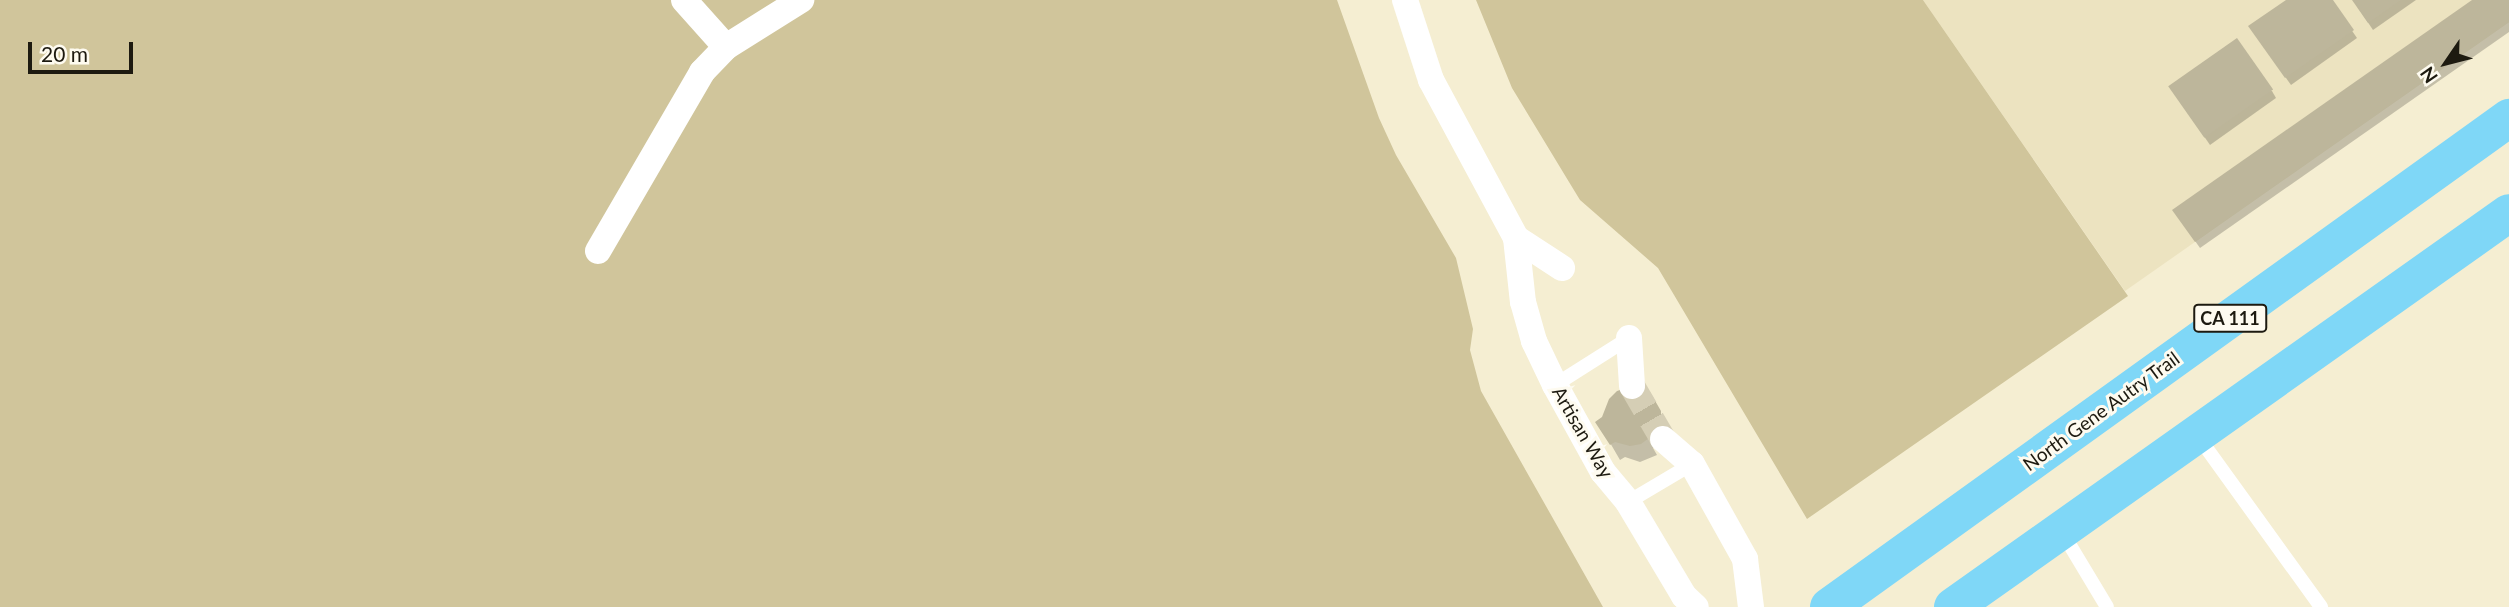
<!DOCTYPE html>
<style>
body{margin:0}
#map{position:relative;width:2509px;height:607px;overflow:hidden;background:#f5eed2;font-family:Lato,sans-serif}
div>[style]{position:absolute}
.built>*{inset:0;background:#ece3c0}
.green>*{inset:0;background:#d0c59b}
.shadow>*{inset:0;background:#0003}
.building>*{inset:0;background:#bdb69b;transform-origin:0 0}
.minor-tunnel>*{height:26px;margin-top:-13px;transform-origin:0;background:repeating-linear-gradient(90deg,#d5ceb5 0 26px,transparent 0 39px)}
.service>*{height:14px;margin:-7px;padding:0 7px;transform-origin:7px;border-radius:7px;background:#fff}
.minor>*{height:26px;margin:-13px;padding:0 13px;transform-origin:13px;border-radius:13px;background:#fff}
.primary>*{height:38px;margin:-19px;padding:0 19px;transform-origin:19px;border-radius:19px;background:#7fd7f7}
span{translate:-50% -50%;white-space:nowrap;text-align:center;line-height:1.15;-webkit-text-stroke:6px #fefbf0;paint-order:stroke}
.shield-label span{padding:2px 5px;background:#fefbf0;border:2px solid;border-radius:5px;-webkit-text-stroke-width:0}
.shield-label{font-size:18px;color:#1d1a10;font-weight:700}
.street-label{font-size:19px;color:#1d1a10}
.north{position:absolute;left:2411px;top:28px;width:70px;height:70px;-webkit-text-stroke:5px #fefbf0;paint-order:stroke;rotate:235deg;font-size:19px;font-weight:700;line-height:28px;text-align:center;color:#1d1a10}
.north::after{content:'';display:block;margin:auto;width:24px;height:32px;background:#1d1a10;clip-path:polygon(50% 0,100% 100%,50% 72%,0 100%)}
.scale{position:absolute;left:28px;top:42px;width:105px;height:32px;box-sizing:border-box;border:4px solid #1d1a10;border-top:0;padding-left:9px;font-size:21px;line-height:24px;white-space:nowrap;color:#1d1a10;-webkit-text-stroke:5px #fefbf0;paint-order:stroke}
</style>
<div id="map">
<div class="built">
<div style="clip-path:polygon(1923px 0,2509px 0,2509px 22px,2125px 291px)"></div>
</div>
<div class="green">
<div style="clip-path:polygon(0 0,1337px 0,1379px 118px,1396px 155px,1456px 258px,1473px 329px,1470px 350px,1481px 391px,1603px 607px,0 607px)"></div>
<div style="clip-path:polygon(1476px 0,1923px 0,2128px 296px,1807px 519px,1658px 268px,1580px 200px,1569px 182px,1512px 88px)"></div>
</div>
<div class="shadow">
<div style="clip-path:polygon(2289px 0,2331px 0,2357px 38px,2291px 85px,2255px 34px)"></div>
<div style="clip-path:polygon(2353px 0,2416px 0,2373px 30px)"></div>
<div style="clip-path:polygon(2475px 0,2509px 0,2509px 32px,2200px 248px,2179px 218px)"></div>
<div style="clip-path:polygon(2272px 91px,2276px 98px,2210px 145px,2175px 94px)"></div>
<div style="clip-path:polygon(1649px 394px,1665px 420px,1661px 440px,1653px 448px,1657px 455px,1640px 462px,1625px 457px,1620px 460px,1598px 422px)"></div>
</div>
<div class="building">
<div style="clip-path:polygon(2286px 0,2333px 0,2354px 30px,2285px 78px,2248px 26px)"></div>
<div style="clip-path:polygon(2352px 0,2401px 0,2368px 23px)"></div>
<div style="clip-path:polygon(2472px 0,2509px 0,2509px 22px,2195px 242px,2172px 210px)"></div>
<div style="left:2237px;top:38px;width:63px;height:84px;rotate:55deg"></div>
<div style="clip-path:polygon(1632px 386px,1650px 392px,1661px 411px,1661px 423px,1657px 432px,1641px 444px,1630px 446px,1615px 442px,1610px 445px,1595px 422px,1602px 417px,1609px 399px,1617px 391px)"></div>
</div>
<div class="minor-tunnel">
<div style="left:1632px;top:386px;width:61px;rotate:59.7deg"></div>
</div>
<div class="service">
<div style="left:1555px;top:385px;width:88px;rotate:-32.4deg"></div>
<div style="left:2197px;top:435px;width:212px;rotate:54.2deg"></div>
<div style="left:1628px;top:502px;width:74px;rotate:-30.7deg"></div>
<div style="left:2062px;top:532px;width:87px;rotate:59deg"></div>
</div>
<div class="minor">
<div style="left:684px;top:0;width:63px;rotate:48.2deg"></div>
<div style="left:1405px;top:0;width:84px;rotate:72deg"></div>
<div style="left:1431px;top:80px;width:179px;rotate:61.7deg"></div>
<div style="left:1516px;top:238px;width:64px;rotate:83.8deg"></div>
<div style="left:1523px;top:302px;width:41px;rotate:74.2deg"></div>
<div style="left:1534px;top:341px;width:49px;rotate:64.5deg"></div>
<div style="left:1555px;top:385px;width:99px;rotate:61.1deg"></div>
<div style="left:1603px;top:472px;width:39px;rotate:50deg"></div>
<div style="left:1628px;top:502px;width:109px;rotate:59.2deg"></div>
<div style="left:1684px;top:596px;width:16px;rotate:43deg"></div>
<div style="left:1516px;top:238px;width:55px;rotate:33.1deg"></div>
<div style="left:598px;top:251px;width:207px;rotate:-59.8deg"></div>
<div style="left:702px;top:72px;width:35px;rotate:-46deg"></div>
<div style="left:726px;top:47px;width:89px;rotate:-32.1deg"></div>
<div style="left:1629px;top:338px;width:48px;rotate:86.4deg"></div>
<div style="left:1663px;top:439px;width:38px;rotate:41deg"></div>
<div style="left:1692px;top:464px;width:109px;rotate:60.8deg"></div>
<div style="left:1745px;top:559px;width:48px;rotate:82.9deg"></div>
</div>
<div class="primary">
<div style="left:1829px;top:607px;width:838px;rotate:-35.72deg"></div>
<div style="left:1953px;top:607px;width:681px;rotate:-35.32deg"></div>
</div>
<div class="shield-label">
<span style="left:2230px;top:318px">CA 111</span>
</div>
<div class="street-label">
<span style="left:2101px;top:411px;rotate:-36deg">North Gene Autry Trail</span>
<span style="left:1583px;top:432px;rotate:60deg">Artisan Way</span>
</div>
<div class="north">N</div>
<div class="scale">20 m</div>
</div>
